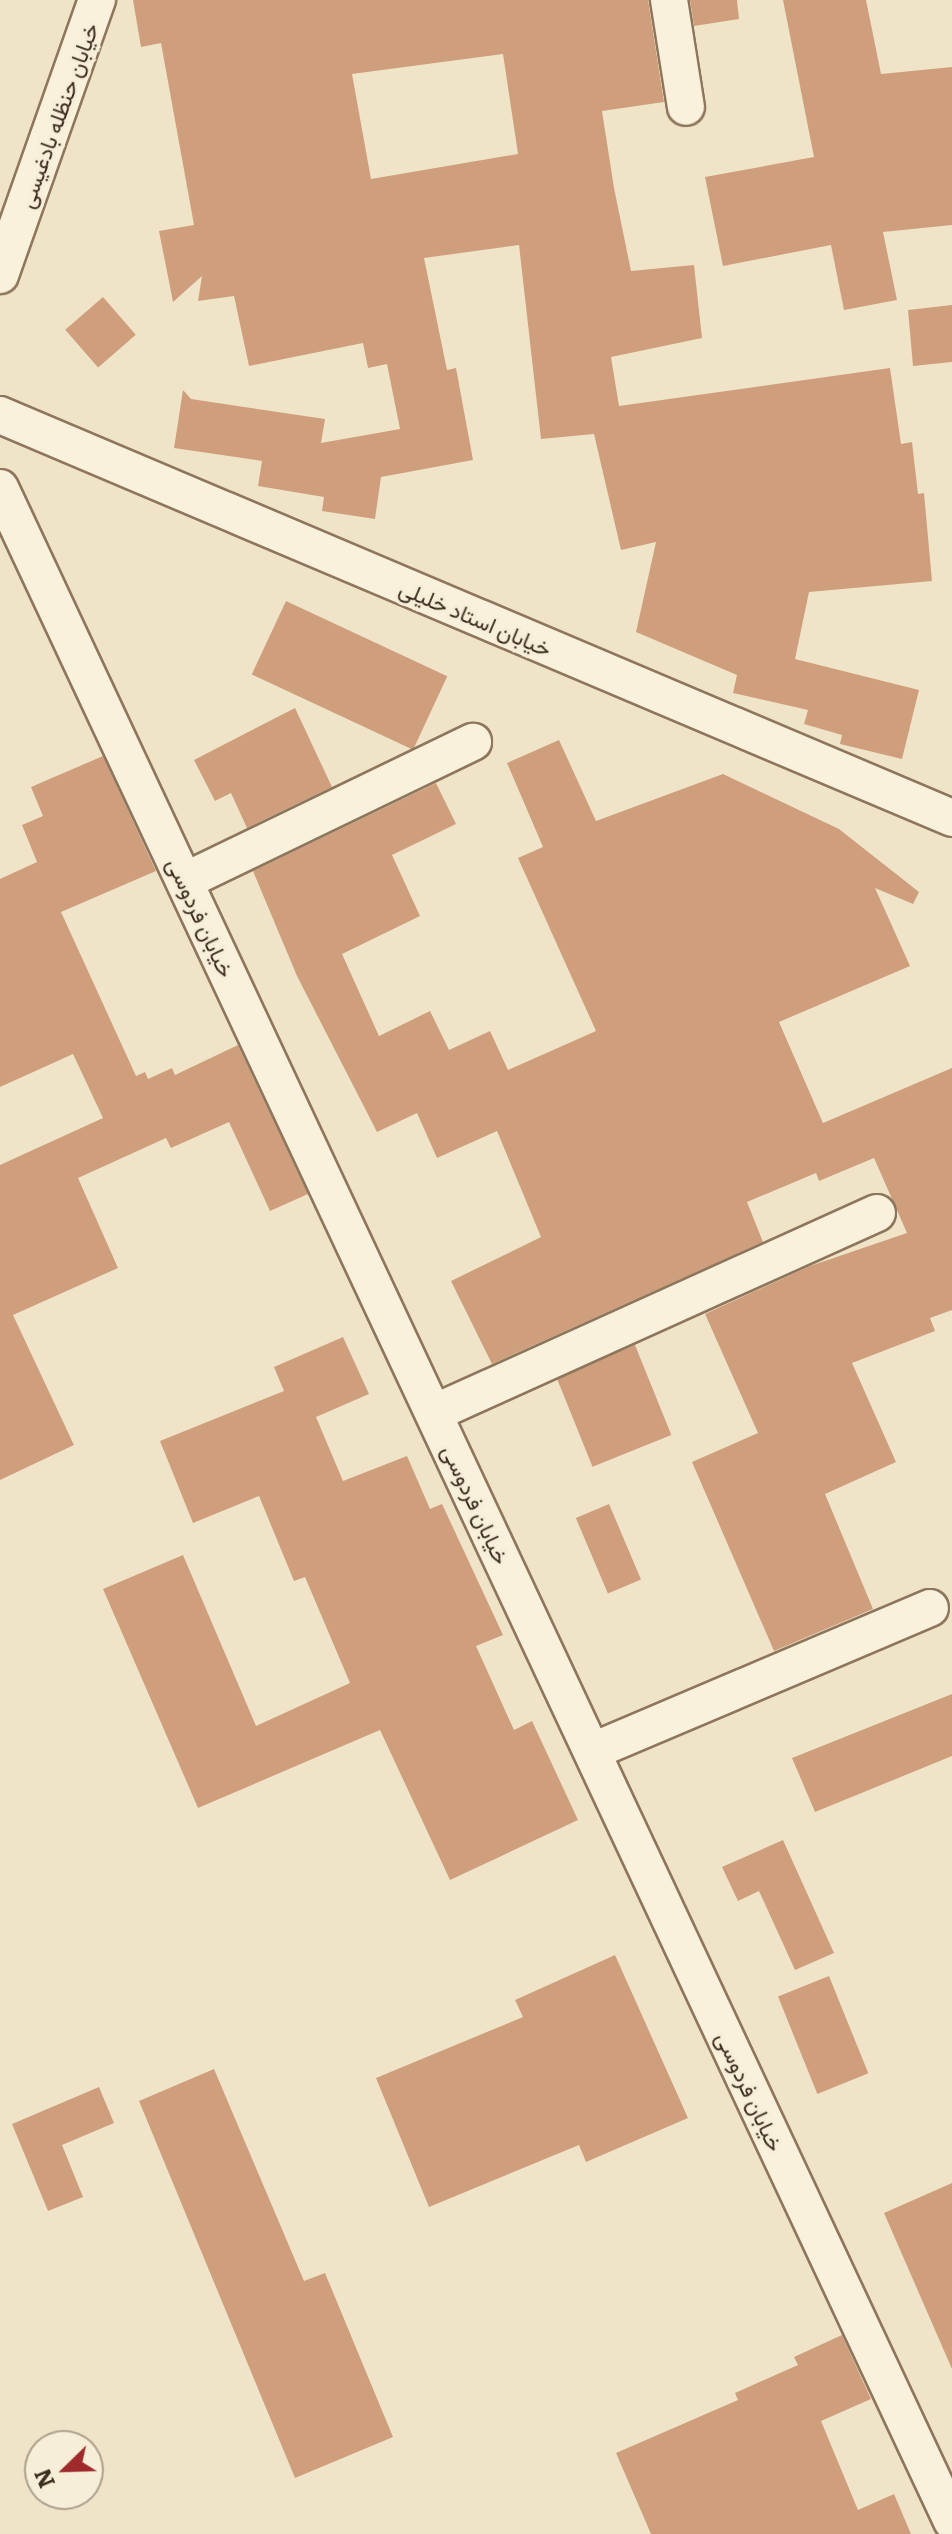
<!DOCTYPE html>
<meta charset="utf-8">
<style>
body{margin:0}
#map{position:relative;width:952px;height:2534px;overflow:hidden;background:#f0e4c8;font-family:Literata,Vazirmatn,serif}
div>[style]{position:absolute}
.building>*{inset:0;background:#cf9f7d;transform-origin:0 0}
.roads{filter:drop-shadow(2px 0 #8d765c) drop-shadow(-2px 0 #8d765c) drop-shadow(0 2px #8d765c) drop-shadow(0 -2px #8d765c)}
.minor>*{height:36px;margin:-18px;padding:0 18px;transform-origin:18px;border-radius:18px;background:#faf1dc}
span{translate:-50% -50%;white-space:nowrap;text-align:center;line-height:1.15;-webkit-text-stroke:6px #f7eed8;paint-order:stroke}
.street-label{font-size:22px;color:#3d2e20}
.north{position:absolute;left:24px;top:2430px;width:80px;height:80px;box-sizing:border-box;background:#f7eed8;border:2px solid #ada18e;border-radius:50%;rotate:247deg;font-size:22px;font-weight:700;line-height:32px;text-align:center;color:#3d2e20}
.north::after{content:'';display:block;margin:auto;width:28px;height:36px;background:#9e2a2b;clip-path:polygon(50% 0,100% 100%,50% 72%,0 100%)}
</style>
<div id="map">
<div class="building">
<div style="clip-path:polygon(evenodd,133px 0,648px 0,664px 102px,602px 111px,614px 188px,631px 271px,694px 265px,702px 338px,611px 357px,619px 406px,890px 368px,901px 444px,912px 442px,918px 494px,924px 493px,932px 581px,809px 592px,795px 659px,919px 690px,902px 759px,840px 744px,842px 735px,804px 724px,808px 710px,733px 693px,737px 675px,636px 632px,656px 542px,621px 550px,594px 434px,541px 439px,519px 245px,424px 258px,447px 370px,456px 368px,473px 460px,381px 477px,375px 519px,322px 511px,324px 497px,258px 486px,262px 461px,174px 448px,183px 390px,191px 399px,325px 419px,321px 443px,400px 429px,387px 364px,368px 368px,363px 343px,249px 366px,234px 296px,198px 301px,202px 276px,173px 302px,159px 231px,194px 225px,161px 43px,141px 47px,133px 0,503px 54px,518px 154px,371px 179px,352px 74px,503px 54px)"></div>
<div style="clip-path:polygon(690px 0,737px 0,739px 19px,694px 26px)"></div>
<div style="clip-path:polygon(783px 0,866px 0,881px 74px,952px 67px,952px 225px,883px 232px,897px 300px,844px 310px,831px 245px,723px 266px,705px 177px,814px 157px)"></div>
<div style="left:103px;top:297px;width:50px;height:50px;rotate:49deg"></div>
<div style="clip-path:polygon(952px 305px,952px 362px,913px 366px,908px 310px)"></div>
<div style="left:286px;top:601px;width:178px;height:81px;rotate:25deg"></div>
<div style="clip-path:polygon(295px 708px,332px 787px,247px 828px,231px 793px,215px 801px,194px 760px)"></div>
<div style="clip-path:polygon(559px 740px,596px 821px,723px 774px,839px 829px,919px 892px,913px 904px,875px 888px,910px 966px,779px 1022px,823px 1123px,952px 1068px,952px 1310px,930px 1318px,935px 1331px,852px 1363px,896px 1462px,825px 1494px,873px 1609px,774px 1651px,692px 1462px,758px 1433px,705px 1314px,810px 1266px,907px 1233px,874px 1158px,819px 1181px,816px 1173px,747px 1202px,763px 1242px,492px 1364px,451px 1281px,541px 1237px,497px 1131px,437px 1158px,417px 1113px,377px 1132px,297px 976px,253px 871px,436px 783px,456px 824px,392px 855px,420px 916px,342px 954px,379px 1036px,430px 1011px,449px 1050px,490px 1031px,508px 1070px,596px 1031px,518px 858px,543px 847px,507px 763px)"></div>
<div style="clip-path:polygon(103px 756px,156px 871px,61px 912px,136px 1076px,145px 1072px,148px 1079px,172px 1068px,175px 1075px,238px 1045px,308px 1194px,270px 1211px,229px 1122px,171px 1148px,166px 1138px,78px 1178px,118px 1268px,13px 1315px,74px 1445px,0 1480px,0 1165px,103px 1118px,73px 1054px,0 1087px,0 879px,37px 862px,22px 825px,43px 816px,31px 787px)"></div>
<div style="clip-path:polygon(343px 1337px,369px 1394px,316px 1417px,343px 1481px,407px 1456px,430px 1509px,442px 1504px,503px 1635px,476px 1646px,514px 1730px,532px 1721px,578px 1820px,450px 1880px,380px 1730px,198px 1808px,103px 1589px,183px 1555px,256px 1726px,350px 1683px,305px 1577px,294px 1581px,259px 1496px,193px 1523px,160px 1441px,284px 1391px,274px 1367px)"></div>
<div style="left:635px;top:1345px;width:97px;height:85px;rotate:68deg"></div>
<div style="left:609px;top:1504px;width:82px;height:36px;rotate:67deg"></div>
<div style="clip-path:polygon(952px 1694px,952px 1756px,815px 1812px,792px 1758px)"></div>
<div style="clip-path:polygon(783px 1840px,834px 1953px,795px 1970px,759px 1891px,738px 1901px,722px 1867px)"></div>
<div style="clip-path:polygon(615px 1955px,688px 2118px,586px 2162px,579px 2145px,429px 2207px,376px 2078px,523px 2017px,515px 2000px)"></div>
<div style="left:829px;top:1976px;width:105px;height:55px;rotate:68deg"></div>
<div style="clip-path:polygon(214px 2069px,304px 2281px,325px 2273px,393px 2437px,295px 2478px,139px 2101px)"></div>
<div style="clip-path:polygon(99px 2087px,114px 2123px,62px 2145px,83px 2197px,48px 2211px,12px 2124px)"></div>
<div style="clip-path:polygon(952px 2183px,952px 2369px,884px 2213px)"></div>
<div style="clip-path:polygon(842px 2335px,871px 2399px,821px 2421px,858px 2510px,894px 2494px,911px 2534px,651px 2534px,616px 2453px,738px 2400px,735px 2393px,798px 2365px,794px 2357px)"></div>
</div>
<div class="roads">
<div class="minor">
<div style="left:669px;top:0;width:108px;rotate:81deg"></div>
<div style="left:0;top:275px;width:292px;rotate:-70.6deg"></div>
<div style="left:0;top:415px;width:1034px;rotate:22.94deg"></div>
<div style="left:0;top:488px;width:2245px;rotate:64.91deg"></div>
<div style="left:185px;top:881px;width:320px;rotate:-25.8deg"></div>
<div style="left:434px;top:1413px;width:486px;rotate:-24.3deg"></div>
<div style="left:593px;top:1751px;width:366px;rotate:-23deg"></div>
</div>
</div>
<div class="street-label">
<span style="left:57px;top:115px;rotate:-70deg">خیابان حنظله بادغیسی</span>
<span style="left:476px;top:617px;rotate:23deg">خیابان استاد خلیلی</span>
<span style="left:202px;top:917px;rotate:65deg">خیابان فردوسی</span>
<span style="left:477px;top:1504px;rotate:65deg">خیابان فردوسی</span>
<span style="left:751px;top:2091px;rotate:65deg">خیابان فردوسی</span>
</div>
<div class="north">N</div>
</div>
